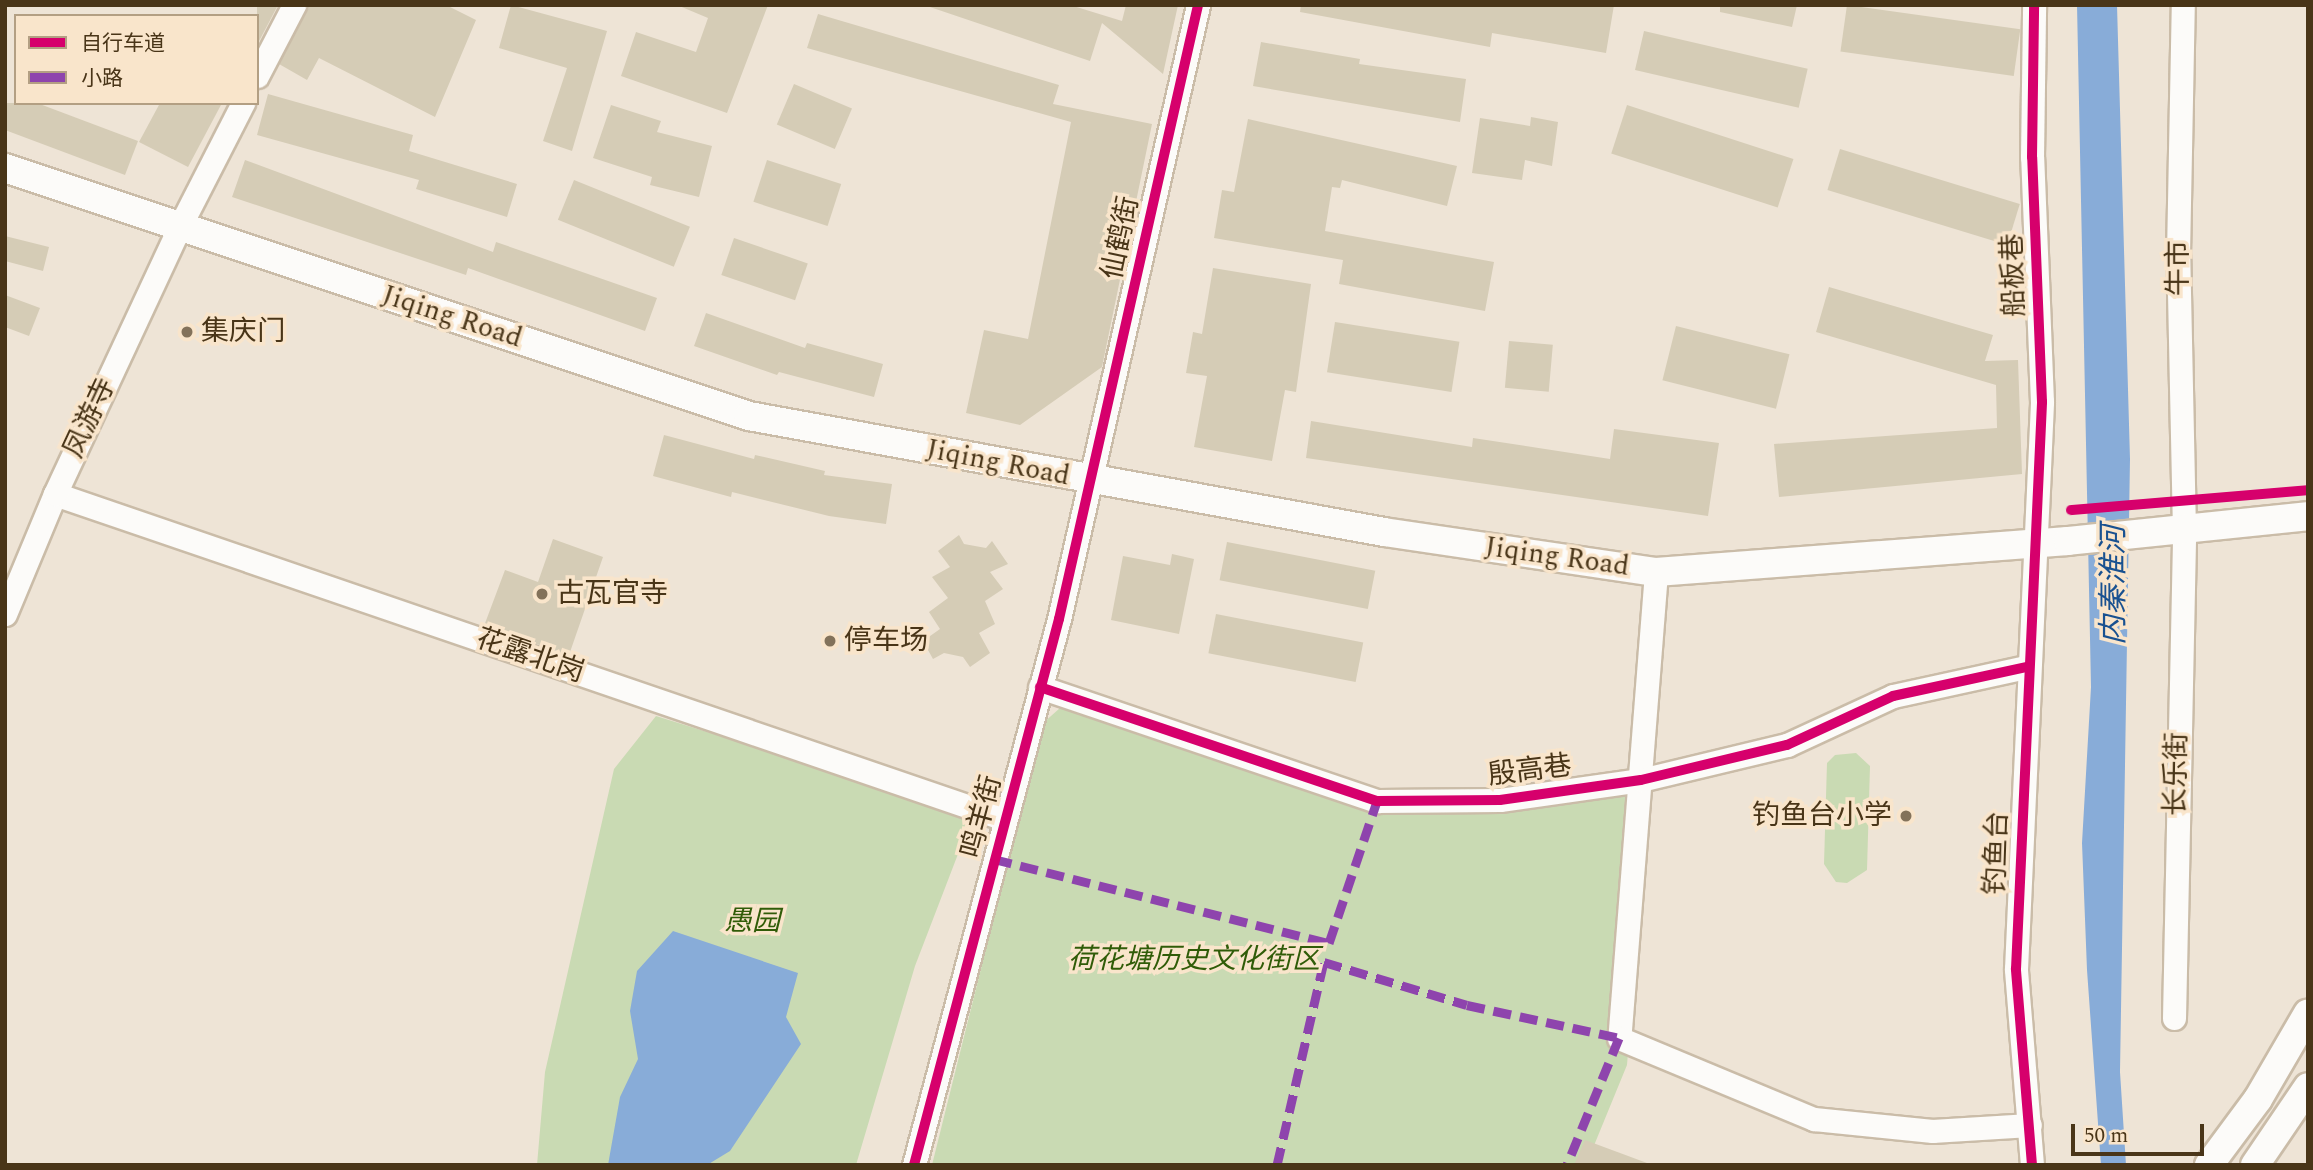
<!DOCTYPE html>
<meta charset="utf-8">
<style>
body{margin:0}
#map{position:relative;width:2313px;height:1170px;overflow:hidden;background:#eee4d6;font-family:Spectral,"Noto Sans SC",serif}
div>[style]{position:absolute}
.green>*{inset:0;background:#c9dab3}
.water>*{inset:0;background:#88acd8}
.building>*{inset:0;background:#d5ccb6;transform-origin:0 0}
.roads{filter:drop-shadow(2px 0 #cabca8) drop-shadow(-2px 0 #cabca8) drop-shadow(0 2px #cabca8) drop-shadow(0 -2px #cabca8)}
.minor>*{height:23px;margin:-11.5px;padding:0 11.5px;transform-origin:11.5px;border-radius:11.5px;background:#fcfbf9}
.major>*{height:28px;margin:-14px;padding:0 14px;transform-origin:14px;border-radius:14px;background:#fcfbf9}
.quiet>*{height:9px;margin-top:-4.5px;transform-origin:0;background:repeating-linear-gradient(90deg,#8e44ad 0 18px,transparent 0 27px)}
.cycleway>*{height:10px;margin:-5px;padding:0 5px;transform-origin:5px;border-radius:5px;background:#d6006c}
.dots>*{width:19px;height:19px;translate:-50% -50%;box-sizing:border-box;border:4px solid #f9e5cb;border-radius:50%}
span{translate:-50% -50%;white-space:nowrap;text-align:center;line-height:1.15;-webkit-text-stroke:7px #f9e5cb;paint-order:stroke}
.street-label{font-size:28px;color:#493518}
.poi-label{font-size:28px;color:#493518}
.left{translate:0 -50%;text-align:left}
.right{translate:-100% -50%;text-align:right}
.park-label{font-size:28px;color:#305c08;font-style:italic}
.water-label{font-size:30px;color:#195190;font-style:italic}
.frame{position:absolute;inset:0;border:7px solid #493518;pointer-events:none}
.legend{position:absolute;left:14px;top:14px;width:245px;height:91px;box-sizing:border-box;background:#f9e5cb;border:2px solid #b39f83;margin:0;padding:9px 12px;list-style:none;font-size:21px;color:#493518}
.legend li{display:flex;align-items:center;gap:14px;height:35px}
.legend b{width:35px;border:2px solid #b39f83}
.scale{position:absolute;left:2071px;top:1124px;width:133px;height:32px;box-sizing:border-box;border:4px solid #493518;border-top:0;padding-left:9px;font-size:21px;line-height:24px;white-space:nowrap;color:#493518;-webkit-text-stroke:5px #f9e5cb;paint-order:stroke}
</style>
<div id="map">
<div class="green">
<div style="clip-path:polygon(1060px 708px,1377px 801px,1649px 790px,1627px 1065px,1586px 1165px,932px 1165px,1042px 724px)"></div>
<div style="clip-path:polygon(656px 716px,973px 815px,915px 966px,856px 1165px,537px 1165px,545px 1072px,614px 769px)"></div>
<div style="clip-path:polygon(1856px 753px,1870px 766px,1867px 870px,1847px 883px,1836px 882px,1824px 864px,1827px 763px,1835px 755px)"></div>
</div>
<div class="water">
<div style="clip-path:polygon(2077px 5px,2117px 5px,2130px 459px,2120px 1072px,2126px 1165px,2101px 1165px,2087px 970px,2082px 843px,2091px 687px)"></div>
<div style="clip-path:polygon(673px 931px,798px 973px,786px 1017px,801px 1044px,730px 1151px,707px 1165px,608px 1165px,620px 1097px,638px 1059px,630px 1011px,637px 971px)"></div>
</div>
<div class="building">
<div style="clip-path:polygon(257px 5px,278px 5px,257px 45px)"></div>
<div style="clip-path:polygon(308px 5px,446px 5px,476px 20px,435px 117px,319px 58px,307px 80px,279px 64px)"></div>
<div style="clip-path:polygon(511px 5px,607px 31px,572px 151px,543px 141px,567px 68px,499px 48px)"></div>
<div style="clip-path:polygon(677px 5px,768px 5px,727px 113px,621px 76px,636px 32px,696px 52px,708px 18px)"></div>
<div style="clip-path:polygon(924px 5px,1070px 5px,1122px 21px,1126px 5px,1178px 5px,1163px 74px,1102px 23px,1090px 61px)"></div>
<div style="clip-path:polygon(1301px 5px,1614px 5px,1606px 53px,1492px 33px,1490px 47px,1300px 12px)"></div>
<div style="clip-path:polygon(1720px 5px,1797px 5px,1792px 27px,1720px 12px)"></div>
<div style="left:1847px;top:5px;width:175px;height:47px;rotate:8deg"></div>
<div style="clip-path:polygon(818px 14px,1059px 85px,1053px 104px,1152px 124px,1102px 367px,1020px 425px,966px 413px,984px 330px,1028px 339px,1071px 122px,807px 48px)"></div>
<div style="left:1644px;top:31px;width:168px;height:40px;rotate:13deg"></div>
<div style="clip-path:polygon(1261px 42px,1360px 59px,1359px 64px,1466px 79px,1460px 122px,1253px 86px)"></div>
<div style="left:794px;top:84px;width:63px;height:44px;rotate:23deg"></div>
<div style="clip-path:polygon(268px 94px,413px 135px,409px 151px,517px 184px,507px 217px,416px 189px,419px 180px,257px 135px)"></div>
<div style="clip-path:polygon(5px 103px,37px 103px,138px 141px,125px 175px,5px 130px)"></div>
<div style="clip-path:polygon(160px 103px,222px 103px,188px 167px,139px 142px)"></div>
<div style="clip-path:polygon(611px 105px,661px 121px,657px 132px,712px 146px,699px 197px,650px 185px,652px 177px,593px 158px)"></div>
<div style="left:1627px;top:105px;width:175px;height:51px;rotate:18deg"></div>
<div style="clip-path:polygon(1531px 117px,1558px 122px,1552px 166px,1525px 160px,1522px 180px,1472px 173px,1480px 118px,1530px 126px)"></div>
<div style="clip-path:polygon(1248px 119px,1457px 166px,1447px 206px,1342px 180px,1340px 188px,1332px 187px,1325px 231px,1494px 262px,1485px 311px,1339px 284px,1343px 260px,1214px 238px,1222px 190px,1234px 192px)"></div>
<div style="left:1840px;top:149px;width:188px;height:43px;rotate:17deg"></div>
<div style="clip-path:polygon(245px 160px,493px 252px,496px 242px,657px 298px,645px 331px,468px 268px,466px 275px,232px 197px)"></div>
<div style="left:767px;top:160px;width:78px;height:44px;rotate:18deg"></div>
<div style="left:574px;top:180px;width:125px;height:43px;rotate:22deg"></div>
<div style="clip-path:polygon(5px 236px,49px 247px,43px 271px,5px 261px)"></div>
<div style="left:734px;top:238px;width:78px;height:39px;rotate:19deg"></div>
<div style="clip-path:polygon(1213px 268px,1311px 284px,1296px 392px,1285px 390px,1272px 461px,1194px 447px,1207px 376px,1186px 373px,1193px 332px,1202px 334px)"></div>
<div style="clip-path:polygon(1829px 287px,1993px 335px,1985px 361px,2018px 360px,2022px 474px,1779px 497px,1774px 444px,1997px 428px,1996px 385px,1816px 332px)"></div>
<div style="clip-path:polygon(5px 295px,40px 308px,29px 336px,5px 327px)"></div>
<div style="clip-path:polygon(706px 313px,805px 348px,807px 343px,883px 364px,874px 397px,779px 372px,777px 375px,694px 346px)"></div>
<div style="left:1335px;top:322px;width:126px;height:51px;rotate:9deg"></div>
<div style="left:1676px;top:326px;width:117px;height:56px;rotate:14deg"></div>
<div style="left:1509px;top:341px;width:44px;height:47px;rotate:5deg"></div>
<div style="clip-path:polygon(1311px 421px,1472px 447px,1473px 438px,1610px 459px,1614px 429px,1719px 443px,1708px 516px,1306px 458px)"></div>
<div style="clip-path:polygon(664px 435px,754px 459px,755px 455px,825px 471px,824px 475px,892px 484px,886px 524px,829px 516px,732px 492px,731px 497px,653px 476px)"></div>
<div style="clip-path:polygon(959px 535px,964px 544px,986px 548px,992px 541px,1008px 564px,990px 572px,1003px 589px,985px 601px,995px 624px,979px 633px,990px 653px,970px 667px,963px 657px,944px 653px,933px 659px,923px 641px,940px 629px,929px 612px,948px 598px,932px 577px,950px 567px,938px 551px)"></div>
<div style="clip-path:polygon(553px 539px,603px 557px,569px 655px,484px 626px,505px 570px,538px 582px)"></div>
<div style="left:1227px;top:542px;width:151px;height:39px;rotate:11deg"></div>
<div style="clip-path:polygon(1172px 554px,1194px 559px,1179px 634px,1111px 620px,1123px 556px,1170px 565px)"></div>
<div style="left:1216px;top:614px;width:150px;height:40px;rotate:11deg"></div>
<div style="clip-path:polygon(1585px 1140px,1647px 1163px,1647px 1165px,1574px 1165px)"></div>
</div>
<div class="roads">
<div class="minor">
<div style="left:257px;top:76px;width:80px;rotate:-62.5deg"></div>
<div style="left:55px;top:494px;width:1004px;rotate:18.89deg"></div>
<div style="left:1656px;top:572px;width:467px;rotate:94.5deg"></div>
<div style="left:1619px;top:1038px;width:211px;rotate:22.6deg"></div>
<div style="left:1814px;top:1119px;width:119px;rotate:5.8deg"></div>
<div style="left:1932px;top:1131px;width:98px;rotate:-3.5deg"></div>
<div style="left:5px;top:614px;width:130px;rotate:-67.4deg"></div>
<div style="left:55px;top:494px;width:298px;rotate:-65deg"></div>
<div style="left:181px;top:224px;width:136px;rotate:-62.9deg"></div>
<div style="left:1040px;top:687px;width:356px;rotate:18.7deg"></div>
<div style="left:1377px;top:801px;width:123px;rotate:-0.5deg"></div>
<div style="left:1500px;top:800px;width:142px;rotate:-8.1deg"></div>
<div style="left:1641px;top:780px;width:150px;rotate:-13.5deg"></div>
<div style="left:1787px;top:745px;width:117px;rotate:-24.8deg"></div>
<div style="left:1893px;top:696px;width:136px;rotate:-12.3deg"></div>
<div style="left:2174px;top:1018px;width:487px;rotate:-88.8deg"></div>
<div style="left:2184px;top:531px;width:276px;rotate:-91.2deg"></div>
<div style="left:2178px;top:255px;width:250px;rotate:-88.9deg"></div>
<div style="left:914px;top:1165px;width:565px;rotate:-75.13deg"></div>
<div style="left:1059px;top:619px;width:630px;rotate:-77.24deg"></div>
<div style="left:2032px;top:1165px;width:197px;rotate:-94.7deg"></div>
<div style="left:2016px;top:969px;width:568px;rotate:-87.37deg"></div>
<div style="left:2042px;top:402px;width:245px;rotate:-92.3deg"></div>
<div style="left:2032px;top:157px;width:152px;rotate:-89.2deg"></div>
</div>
<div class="major">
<div style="left:5px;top:168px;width:784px;rotate:18.43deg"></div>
<div style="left:749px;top:416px;width:646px;rotate:10.35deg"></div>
<div style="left:1384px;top:532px;width:275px;rotate:8.4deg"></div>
<div style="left:1656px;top:572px;width:413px;rotate:-4.3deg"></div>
<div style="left:2068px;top:541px;width:241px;rotate:-5.9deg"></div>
<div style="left:2209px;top:1165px;width:82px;rotate:-53.4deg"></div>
<div style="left:2258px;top:1099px;width:99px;rotate:-59.8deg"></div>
<div style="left:2255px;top:1165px;width:94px;rotate:-55.8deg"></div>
</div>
</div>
<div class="quiet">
<div style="left:994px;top:859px;width:345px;rotate:14.1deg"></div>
<div style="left:1329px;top:943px;width:150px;rotate:-71.3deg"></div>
<div style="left:1277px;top:1165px;width:208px;rotate:-77deg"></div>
<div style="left:1324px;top:962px;width:149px;rotate:16.7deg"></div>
<div style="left:1467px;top:1005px;width:156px;rotate:12.2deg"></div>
<div style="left:1619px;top:1038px;width:137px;rotate:112.3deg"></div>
</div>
<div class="cycleway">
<div style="left:2071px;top:510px;width:238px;rotate:-4.8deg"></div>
<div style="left:1040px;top:687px;width:356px;rotate:18.7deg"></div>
<div style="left:1377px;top:801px;width:123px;rotate:-0.5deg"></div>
<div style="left:1500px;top:800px;width:142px;rotate:-8.1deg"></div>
<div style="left:1641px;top:780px;width:150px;rotate:-13.5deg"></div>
<div style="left:1787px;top:745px;width:117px;rotate:-24.8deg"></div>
<div style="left:1893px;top:696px;width:136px;rotate:-12.3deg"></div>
<div style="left:914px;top:1165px;width:565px;rotate:-75.13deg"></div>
<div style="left:1059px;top:619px;width:630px;rotate:-77.24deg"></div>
<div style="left:2032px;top:1165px;width:197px;rotate:-94.7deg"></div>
<div style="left:2016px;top:969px;width:568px;rotate:-87.37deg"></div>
<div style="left:2042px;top:402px;width:245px;rotate:-92.3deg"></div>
<div style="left:2032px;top:157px;width:152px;rotate:-89.2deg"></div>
</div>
<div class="dots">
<div style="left:187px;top:332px;background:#83725a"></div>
<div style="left:542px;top:594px;background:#83725a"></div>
<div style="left:830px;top:641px;background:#83725a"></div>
<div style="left:1906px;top:816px;background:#83725a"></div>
</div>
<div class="street-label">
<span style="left:1121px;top:238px;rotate:-78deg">仙鹤街</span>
<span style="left:2179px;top:268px;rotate:-90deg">牛市</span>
<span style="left:2014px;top:275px;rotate:-92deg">船板巷</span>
<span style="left:452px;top:317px;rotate:18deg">Jiqing Road</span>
<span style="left:90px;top:418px;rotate:-65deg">凤游寺</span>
<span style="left:998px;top:463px;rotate:11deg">Jiqing Road</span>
<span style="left:1557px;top:557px;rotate:8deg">Jiqing Road</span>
<span style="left:530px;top:656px;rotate:19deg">花露北岗</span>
<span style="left:1530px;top:771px;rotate:-7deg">殷高巷</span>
<span style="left:2177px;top:774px;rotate:-89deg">长乐街</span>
<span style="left:982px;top:817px;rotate:-75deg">鸣羊街</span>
<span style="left:1997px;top:853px;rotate:-88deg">钓鱼台</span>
</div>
<div class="poi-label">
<span class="left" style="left:201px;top:332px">集庆门</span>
<span class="left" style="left:556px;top:594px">古瓦官寺</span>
<span class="left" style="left:844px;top:641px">停车场</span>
<span class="right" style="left:1892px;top:816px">钓鱼台小学</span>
</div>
<div class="park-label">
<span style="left:752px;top:922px">愚园</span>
<span style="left:1194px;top:960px">荷花塘历史文化街区</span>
</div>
<div class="water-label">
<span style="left:2114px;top:585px;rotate:-90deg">内秦淮河</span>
</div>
<div class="frame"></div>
<ul class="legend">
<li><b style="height:9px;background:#d6006c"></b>自行车道</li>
<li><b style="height:9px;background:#8e44ad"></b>小路</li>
</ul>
<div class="scale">50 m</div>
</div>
